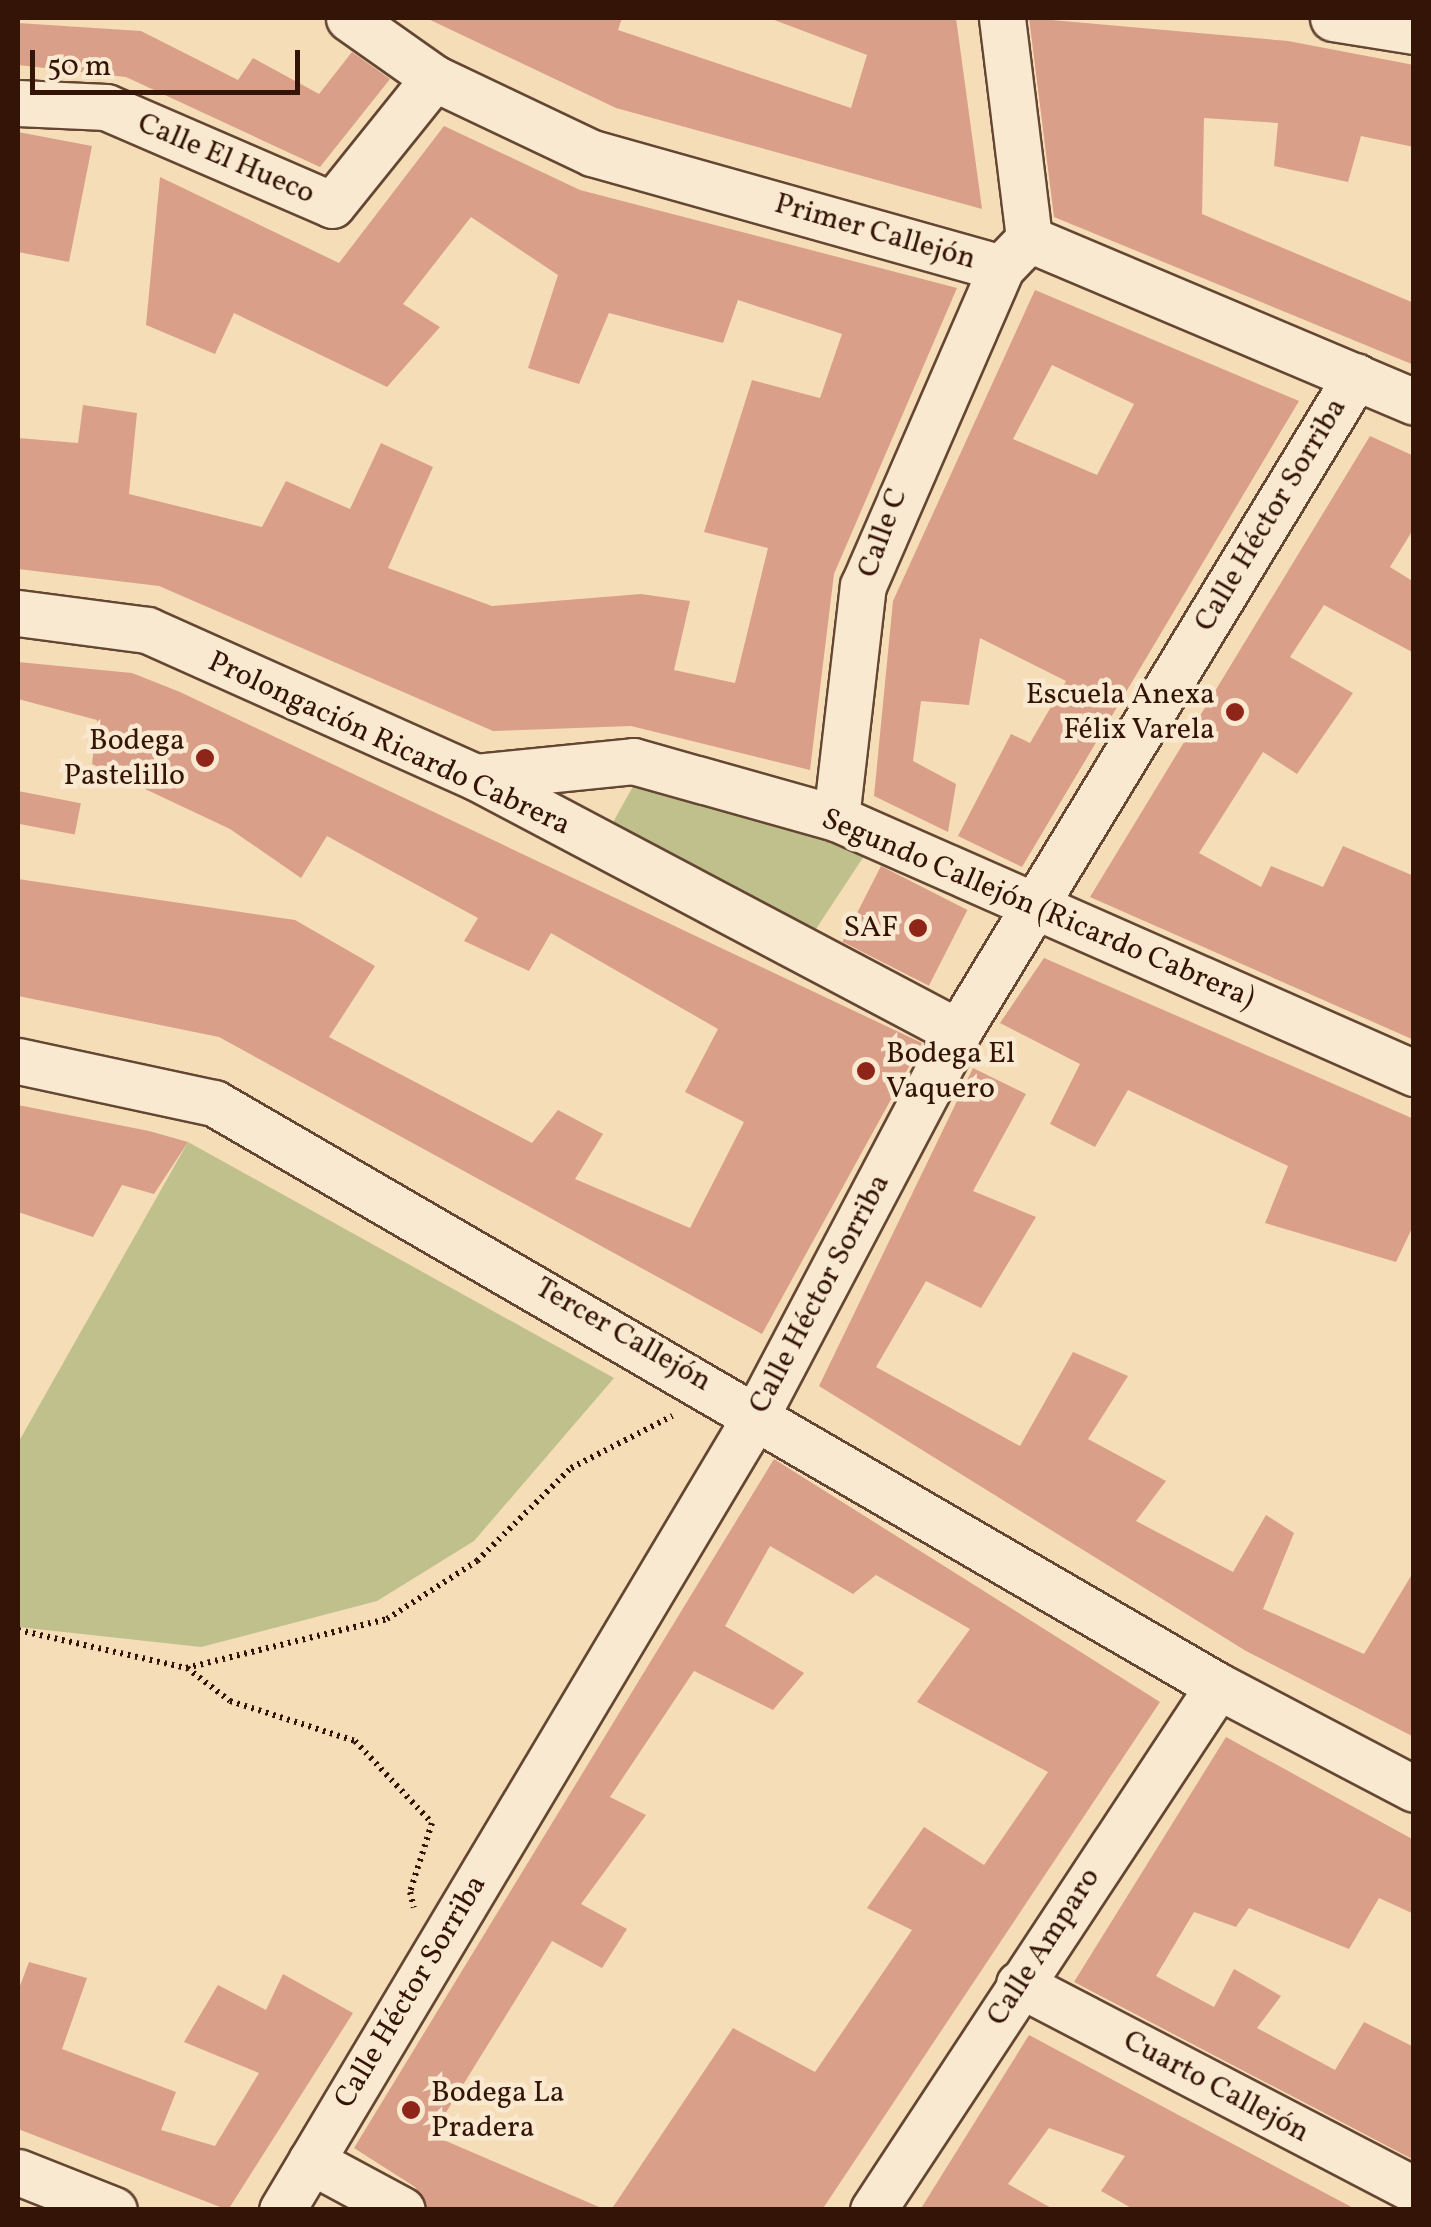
<!DOCTYPE html>
<meta charset="utf-8">
<style>
body{margin:0}
#map{position:relative;width:1431px;height:2227px;overflow:hidden;background:#f5ddb7;font-family:Vollkorn,serif}
div>[style]{position:absolute}
.green>*{inset:0;background:#bfc08c}
.building>*{inset:0;background:#da9f89;transform-origin:0 0}
.path>*{height:6px;margin-top:-3px;transform-origin:0;background:repeating-linear-gradient(90deg,#341407 0 2.5px,transparent 0 7.5px)}
.roads{filter:drop-shadow(2px 0 #644633) drop-shadow(-2px 0 #644633) drop-shadow(0 2px #644633) drop-shadow(0 -2px #644633)}
.minor>*{height:45px;margin:-22.5px;padding:0 22.5px;transform-origin:22.5px;border-radius:22.5px;background:#f8e9d0}
.dots>*{width:28px;height:28px;translate:-50% -50%;box-sizing:border-box;border:5px solid #f8e9d0;border-radius:50%}
span{translate:-50% -50%;white-space:nowrap;text-align:center;line-height:1.15;-webkit-text-stroke:9px #f8e9d0;paint-order:stroke}
.street-label{font-size:30px;color:#341407}
.poi-label{font-size:30px;color:#341407}
.right{translate:-100% -50%;text-align:right}
.left{translate:0 -50%;text-align:left}
.frame{position:absolute;inset:0;border:20px solid #341407;pointer-events:none}
.scale{position:absolute;left:30px;top:50px;width:270px;height:45px;box-sizing:border-box;border:5px solid #341407;border-top:0;padding-left:12px;font-size:30px;line-height:35px;white-space:nowrap;color:#341407;-webkit-text-stroke:8px #f8e9d0;paint-order:stroke}
</style>
<div id="map">
<div class="green">
<div style="clip-path:polygon(636px 781px,868px 850px,808px 941px,607px 833px)"></div>
<div style="clip-path:polygon(188px 1142px,614px 1378px,474px 1541px,377px 1601px,201px 1647px,18px 1627px,18px 1443px)"></div>
</div>
<div class="building">
<div style="clip-path:polygon(426px 18px,622px 18px,618px 30px,851px 108px,867px 55px,769px 18px,956px 18px,982px 209px,616px 108px)"></div>
<div style="clip-path:polygon(1029px 18px,1288px 41px,1414px 65px,1414px 147px,1361px 136px,1348px 182px,1274px 166px,1278px 123px,1204px 118px,1202px 214px,1414px 303px,1414px 365px,1054px 217px)"></div>
<div style="clip-path:polygon(18px 23px,141px 31px,238px 80px,253px 58px,319px 94px,352px 52px,390px 79px,320px 167px,126px 77px,18px 65px)"></div>
<div style="clip-path:polygon(444px 126px,580px 190px,957px 288px,834px 574px,810px 770px,631px 726px,493px 731px,159px 586px,18px 569px,18px 438px,78px 443px,83px 405px,137px 413px,129px 494px,262px 527px,286px 481px,350px 509px,381px 443px,433px 467px,388px 568px,492px 606px,641px 594px,690px 601px,674px 670px,735px 683px,768px 548px,704px 532px,752px 380px,820px 398px,842px 334px,738px 300px,723px 343px,609px 313px,579px 384px,528px 368px,558px 275px,471px 217px,403px 304px,440px 327px,387px 387px,234px 313px,215px 354px,146px 325px,160px 177px,339px 263px)"></div>
<div style="clip-path:polygon(18px 132px,92px 146px,69px 262px,18px 252px)"></div>
<div style="clip-path:polygon(evenodd,1035px 290px,1299px 401px,1022px 867px,958px 836px,1011px 734px,1030px 743px,1066px 681px,980px 638px,969px 705px,921px 701px,913px 761px,956px 784px,948px 832px,874px 796px,893px 601px,1035px 290px,1052px 365px,1134px 404px,1097px 475px,1013px 439px,1052px 365px)"></div>
<div style="clip-path:polygon(1370px 436px,1414px 456px,1414px 528px,1390px 567px,1414px 582px,1414px 653px,1324px 605px,1290px 657px,1353px 693px,1297px 774px,1263px 752px,1199px 853px,1261px 887px,1271px 866px,1323px 887px,1343px 846px,1414px 876px,1414px 1040px,1090px 897px)"></div>
<div style="clip-path:polygon(18px 662px,132px 673px,180px 692px,922px 1043px,762px 1334px,219px 1037px,18px 996px,18px 879px,295px 920px,375px 966px,329px 1037px,532px 1143px,558px 1110px,603px 1134px,575px 1179px,690px 1228px,744px 1122px,685px 1092px,718px 1029px,551px 933px,529px 971px,464px 941px,478px 918px,327px 836px,301px 878px,230px 829px,92px 764px,97px 720px,18px 699px)"></div>
<div style="left:18px;top:791px;width:64px;height:32px;rotate:11deg"></div>
<div style="left:881px;top:866px;width:97px;height:85px;rotate:27deg"></div>
<div style="clip-path:polygon(1044px 958px,1414px 1119px,1414px 1224px,1396px 1262px,1265px 1223px,1288px 1166px,1128px 1090px,1095px 1147px,1050px 1124px,1080px 1064px,1000px 1023px)"></div>
<div style="clip-path:polygon(973px 1068px,1026px 1094px,973px 1191px,1036px 1217px,981px 1308px,926px 1281px,876px 1367px,1020px 1446px,1073px 1352px,1128px 1376px,1088px 1439px,1166px 1481px,1136px 1521px,1233px 1572px,1266px 1515px,1294px 1533px,1263px 1609px,1364px 1654px,1414px 1571px,1414px 1737px,1246px 1651px,819px 1386px)"></div>
<div style="clip-path:polygon(18px 1105px,149px 1131px,188px 1142px,154px 1194px,122px 1185px,93px 1237px,18px 1212px)"></div>
<div style="clip-path:polygon(774px 1459px,1160px 1702px,822px 2210px,611px 2210px,733px 2028px,815px 2072px,912px 1930px,867px 1908px,924px 1827px,984px 1865px,1048px 1772px,917px 1702px,970px 1629px,876px 1575px,853px 1594px,770px 1546px,725px 1626px,804px 1673px,773px 1710px,694px 1671px,610px 1797px,646px 1815px,581px 1904px,627px 1929px,602px 1968px,552px 1941px,432px 2135px,606px 2210px,428px 2210px,415px 2187px,354px 2148px)"></div>
<div style="clip-path:polygon(1226px 1737px,1414px 1840px,1414px 1914px,1379px 1898px,1349px 1949px,1249px 1908px,1236px 1927px,1194px 1912px,1156px 1976px,1214px 2007px,1234px 1969px,1281px 1996px,1257px 2028px,1335px 2070px,1364px 2022px,1414px 2047px,1414px 2160px,1074px 1982px)"></div>
<div style="clip-path:polygon(29px 1962px,87px 1978px,62px 2049px,176px 2092px,161px 2130px,215px 2146px,259px 2073px,184px 2042px,218px 1985px,266px 2010px,283px 1974px,353px 2013px,228px 2210px,18px 2129px,18px 1991px)"></div>
<div style="clip-path:polygon(1029px 2035px,1186px 2119px,1357px 2210px,1135px 2210px,1101px 2191px,1125px 2156px,1049px 2128px,1008px 2184px,1055px 2210px,920px 2210px)"></div>
</div>
<div class="path">
<div style="left:18px;top:1630px;width:172px;rotate:12.7deg"></div>
<div style="left:186px;top:1668px;width:207px;rotate:-13.7deg"></div>
<div style="left:387px;top:1619px;width:107px;rotate:-32.8deg"></div>
<div style="left:477px;top:1561px;width:132px;rotate:-44.7deg"></div>
<div style="left:571px;top:1468px;width:114px;rotate:-27.2deg"></div>
<div style="left:187px;top:1668px;width:54px;rotate:37.5deg"></div>
<div style="left:230px;top:1701px;width:131px;rotate:17.7deg"></div>
<div style="left:355px;top:1741px;width:112px;rotate:46.8deg"></div>
<div style="left:432px;top:1823px;width:72px;rotate:107.7deg"></div>
<div style="left:410px;top:1892px;width:16px;rotate:76deg"></div>
</div>
<div class="roads">
<div class="minor">
<div style="left:349px;top:18px;width:104px;rotate:35.2deg"></div>
<div style="left:434px;top:78px;width:175px;rotate:25.4deg"></div>
<div style="left:592px;top:153px;width:425px;rotate:15.7deg"></div>
<div style="left:1001px;top:268px;width:40px;rotate:-46deg"></div>
<div style="left:1029px;top:239px;width:418px;rotate:22.9deg"></div>
<div style="left:1002px;top:18px;width:223px;rotate:83deg"></div>
<div style="left:1333px;top:18px;width:82px;rotate:9.1deg"></div>
<div style="left:18px;top:103px;width:88px;rotate:2.6deg"></div>
<div style="left:106px;top:107px;width:246px;rotate:23.4deg"></div>
<div style="left:332px;top:205px;width:163px;rotate:-51.2deg"></div>
<div style="left:18px;top:613px;width:130px;rotate:7.5deg"></div>
<div style="left:147px;top:630px;width:360px;rotate:24.1deg"></div>
<div style="left:476px;top:777px;width:545px;rotate:27.88deg"></div>
<div style="left:476px;top:777px;width:158px;rotate:-5.8deg"></div>
<div style="left:633px;top:761px;width:211px;rotate:15.7deg"></div>
<div style="left:836px;top:818px;width:632px;rotate:23.81deg"></div>
<div style="left:836px;top:818px;width:234px;rotate:-83.4deg"></div>
<div style="left:863px;top:586px;width:347px;rotate:-66.5deg"></div>
<div style="left:18px;top:1061px;width:200px;rotate:12.1deg"></div>
<div style="left:214px;top:1103px;width:1161px;rotate:30.14deg"></div>
<div style="left:1218px;top:1686px;width:221px;rotate:27.7deg"></div>
<div style="left:1019px;top:1984px;width:445px;rotate:27.5deg"></div>
<div style="left:311px;top:2161px;width:103px;rotate:28.3deg"></div>
<div style="left:18px;top:2172px;width:103px;rotate:21.6deg"></div>
<div style="left:282px;top:2210px;width:929px;rotate:-59.18deg"></div>
<div style="left:758px;top:1412px;width:429px;rotate:-62.2deg"></div>
<div style="left:958px;top:1032px;width:767px;rotate:-58.75deg"></div>
<div style="left:873px;top:2210px;width:627px;rotate:-56.64deg"></div>
</div>
</div>
<div class="dots">
<div style="left:1235px;top:712px;background:#8f2418"></div>
<div style="left:205px;top:758px;background:#8f2418"></div>
<div style="left:918px;top:928px;background:#8f2418"></div>
<div style="left:866px;top:1071px;background:#8f2418"></div>
<div style="left:411px;top:2110px;background:#8f2418"></div>
</div>
<div class="street-label">
<span style="left:226px;top:159px;rotate:23deg">Calle El Hueco</span>
<span style="left:875px;top:232px;rotate:16deg">Primer Callejón</span>
<span style="left:1271px;top:515px;rotate:-59deg">Calle Héctor Sorriba</span>
<span style="left:883px;top:533px;rotate:-70deg">Calle C</span>
<span style="left:389px;top:744px;rotate:25deg">Prolongación Ricardo Cabrera</span>
<span style="left:1038px;top:909px;rotate:23deg">Segundo Callejón (Ricardo Cabrera)</span>
<span style="left:820px;top:1294px;rotate:-62deg">Calle Héctor Sorriba</span>
<span style="left:623px;top:1335px;rotate:30deg">Tercer Callejón</span>
<span style="left:1044px;top:1947px;rotate:-57deg">Calle Amparo</span>
<span style="left:411px;top:1992px;rotate:-59deg">Calle Héctor Sorriba</span>
<span style="left:1216px;top:2087px;rotate:28deg">Cuarto Callejón</span>
</div>
<div class="poi-label">
<span class="right" style="left:1215px;top:712px">Escuela Anexa<br>Félix Varela</span>
<span class="right" style="left:185px;top:758px">Bodega<br>Pastelillo</span>
<span class="right" style="left:898px;top:928px">SAF</span>
<span class="left" style="left:886px;top:1071px">Bodega El<br>Vaquero</span>
<span class="left" style="left:431px;top:2110px">Bodega La<br>Pradera</span>
</div>
<div class="frame"></div>
<div class="scale">50 m</div>
</div>
